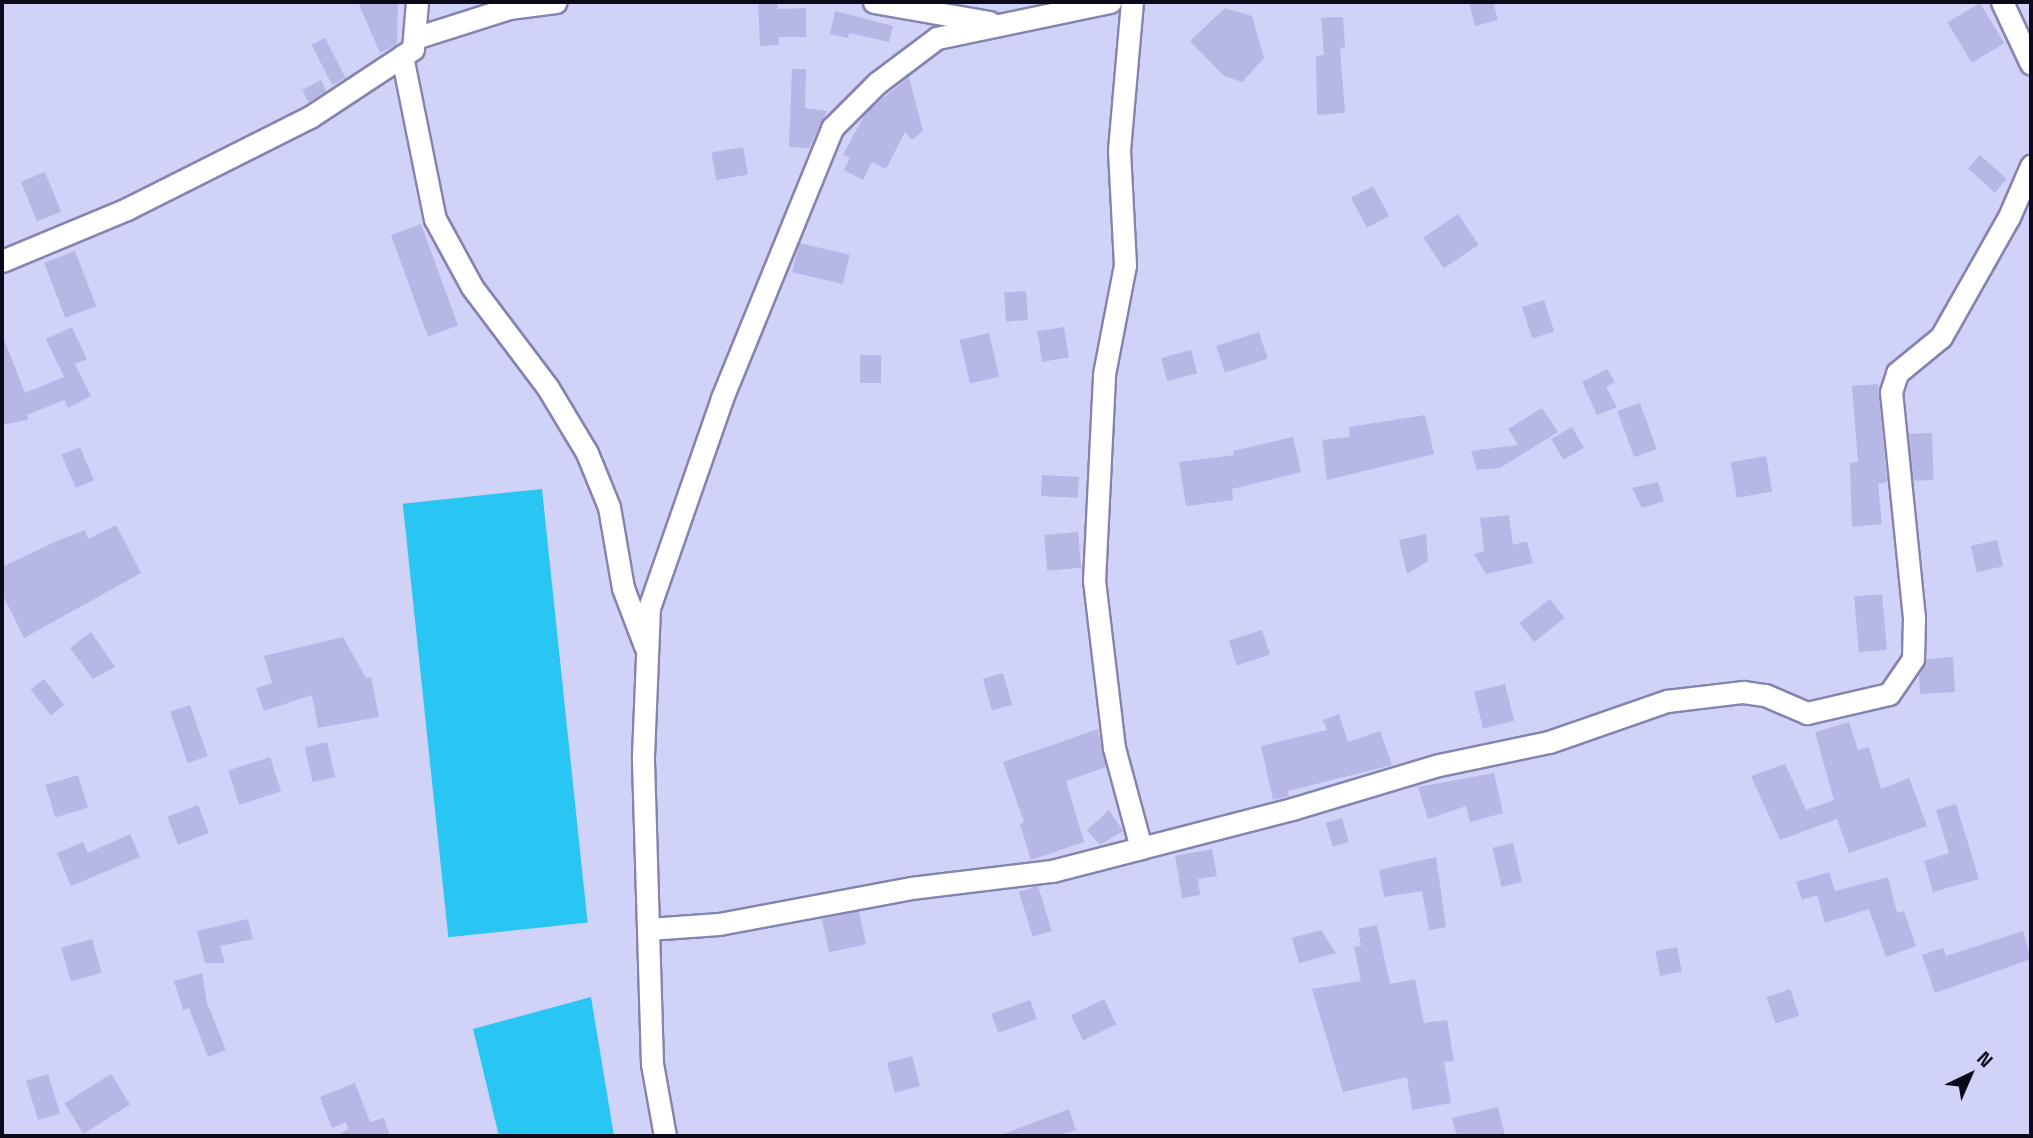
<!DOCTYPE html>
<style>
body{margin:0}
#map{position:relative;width:2033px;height:1138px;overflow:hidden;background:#d1d2f8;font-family:"Space Grotesk",sans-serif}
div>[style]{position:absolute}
.water>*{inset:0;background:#29c5f3;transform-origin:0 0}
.building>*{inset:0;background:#b6b7e5;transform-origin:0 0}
.roads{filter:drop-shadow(2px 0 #8484b0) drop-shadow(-2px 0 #8484b0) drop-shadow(0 2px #8484b0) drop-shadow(0 -2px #8484b0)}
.minor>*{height:21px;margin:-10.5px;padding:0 10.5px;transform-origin:10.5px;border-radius:10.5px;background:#fff}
span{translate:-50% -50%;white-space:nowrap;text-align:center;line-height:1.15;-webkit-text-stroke:6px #d1d2f8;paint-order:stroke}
.frame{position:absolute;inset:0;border:4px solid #0b0a1a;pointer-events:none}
.north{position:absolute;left:1935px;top:1040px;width:70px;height:70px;-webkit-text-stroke:5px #d1d2f8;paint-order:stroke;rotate:44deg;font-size:19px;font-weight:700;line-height:28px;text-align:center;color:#0b0a1a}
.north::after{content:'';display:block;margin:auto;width:24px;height:32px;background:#0b0a1a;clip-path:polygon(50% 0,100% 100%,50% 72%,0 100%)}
</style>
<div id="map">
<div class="water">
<div style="left:542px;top:489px;width:436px;height:140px;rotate:84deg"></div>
<div style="clip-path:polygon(591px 997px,614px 1136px,499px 1136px,473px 1029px)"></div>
</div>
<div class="building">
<div style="clip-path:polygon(358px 2px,398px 2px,397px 44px,380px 53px)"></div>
<div style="clip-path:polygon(777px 2px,778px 9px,806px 8px,806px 37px,779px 37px,779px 45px,760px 46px,758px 3px)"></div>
<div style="clip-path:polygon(1469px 2px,1493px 2px,1498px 20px,1475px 26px)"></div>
<div style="left:1980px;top:3px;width:47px;height:38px;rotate:59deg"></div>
<div style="clip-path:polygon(1225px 8px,1252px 16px,1264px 58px,1242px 82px,1224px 76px,1190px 41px)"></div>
<div style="clip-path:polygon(835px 11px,893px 26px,889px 42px,849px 33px,848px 38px,830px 34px)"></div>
<div style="clip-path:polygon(1343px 17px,1345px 47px,1340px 48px,1345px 113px,1317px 115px,1316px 56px,1324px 55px,1321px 18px)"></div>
<div style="left:325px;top:38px;width:45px;height:15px;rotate:63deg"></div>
<div style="clip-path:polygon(792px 69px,806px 69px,805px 108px,827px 111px,809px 148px,789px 147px)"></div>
<div style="clip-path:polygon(909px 77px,923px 131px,912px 140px,905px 132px,886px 169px,872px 162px,863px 180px,844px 170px,850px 158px,843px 155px,866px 112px)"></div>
<div style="clip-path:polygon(321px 80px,326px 91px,309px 102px,302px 90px)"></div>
<div style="left:743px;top:147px;width:28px;height:32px;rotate:80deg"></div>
<div style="left:1980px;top:155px;width:36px;height:18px;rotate:42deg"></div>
<div style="left:45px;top:172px;width:43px;height:26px;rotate:68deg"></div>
<div style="left:1373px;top:186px;width:34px;height:25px;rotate:62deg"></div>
<div style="left:1458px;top:214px;width:37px;height:42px;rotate:56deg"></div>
<div style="left:421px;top:224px;width:108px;height:32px;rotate:70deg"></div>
<div style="left:799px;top:243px;width:52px;height:30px;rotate:13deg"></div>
<div style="left:75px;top:251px;width:59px;height:33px;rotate:69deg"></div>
<div style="left:1026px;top:291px;width:29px;height:22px;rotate:86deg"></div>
<div style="left:1544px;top:300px;width:33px;height:23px;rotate:72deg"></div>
<div style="clip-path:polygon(72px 327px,87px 359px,75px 364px,91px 396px,68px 408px,64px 400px,27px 415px,28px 420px,2px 425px,2px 334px,25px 393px,64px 377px,46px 339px)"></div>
<div style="left:1064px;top:327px;width:31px;height:27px;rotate:81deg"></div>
<div style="left:1259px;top:332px;width:28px;height:45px;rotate:72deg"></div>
<div style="left:989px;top:333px;width:45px;height:30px;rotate:77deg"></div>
<div style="left:1191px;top:350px;width:24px;height:31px;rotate:75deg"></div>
<div style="left:860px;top:355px;width:21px;height:28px"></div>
<div style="clip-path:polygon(1607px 369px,1615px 382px,1606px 387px,1617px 407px,1597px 415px,1582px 382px)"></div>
<div style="clip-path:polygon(1878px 384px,1887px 482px,1878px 484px,1882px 524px,1852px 527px,1850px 463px,1858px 462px,1852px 386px)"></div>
<div style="left:1640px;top:403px;width:49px;height:24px;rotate:70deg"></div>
<div style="clip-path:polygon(1542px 408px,1558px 432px,1500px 468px,1477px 470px,1471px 451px,1518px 445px,1508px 429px)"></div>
<div style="clip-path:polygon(1425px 415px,1434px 454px,1327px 480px,1322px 440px,1350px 437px,1349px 427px)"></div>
<div style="left:1572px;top:427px;width:24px;height:24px;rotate:60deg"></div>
<div style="left:1932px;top:433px;width:47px;height:24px;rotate:88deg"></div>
<div style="clip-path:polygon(1293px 437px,1301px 472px,1232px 489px,1233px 500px,1186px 506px,1179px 462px,1234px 455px,1233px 451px)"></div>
<div style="left:80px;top:447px;width:36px;height:20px;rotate:67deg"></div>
<div style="left:1766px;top:456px;width:36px;height:36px;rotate:80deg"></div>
<div style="left:1042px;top:475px;width:37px;height:21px;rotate:3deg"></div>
<div style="clip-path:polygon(1658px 482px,1664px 501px,1642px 508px,1632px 488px)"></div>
<div style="clip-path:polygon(1509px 515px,1513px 545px,1527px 541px,1533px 563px,1486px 574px,1474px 554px,1484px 551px,1480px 518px)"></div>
<div style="clip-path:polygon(116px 525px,141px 573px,24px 638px,2px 593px,2px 567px,59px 540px,85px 530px,88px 539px)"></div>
<div style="left:1078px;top:532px;width:36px;height:34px;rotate:85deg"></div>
<div style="clip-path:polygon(1426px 534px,1428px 561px,1407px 574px,1399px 540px)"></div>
<div style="left:1997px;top:540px;width:27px;height:27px;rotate:77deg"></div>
<div style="left:1882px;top:594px;width:56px;height:28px;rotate:85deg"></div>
<div style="left:1550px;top:599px;width:24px;height:39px;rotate:52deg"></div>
<div style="left:1262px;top:630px;width:26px;height:35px;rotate:72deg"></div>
<div style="clip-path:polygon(91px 632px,115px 667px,93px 679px,70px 648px)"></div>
<div style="clip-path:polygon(343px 637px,366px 678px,371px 677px,379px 717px,318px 728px,312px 695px,264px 711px,256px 688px,272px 683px,264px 656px)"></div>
<div style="clip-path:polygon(1953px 657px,1955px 692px,1920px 694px,1919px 673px,1926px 659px)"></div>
<div style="left:1003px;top:673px;width:33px;height:21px;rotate:74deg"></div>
<div style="left:44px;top:679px;width:33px;height:17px;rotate:52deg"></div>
<div style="left:1505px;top:684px;width:38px;height:32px;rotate:76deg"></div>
<div style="left:190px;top:705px;width:54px;height:21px;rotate:71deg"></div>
<div style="clip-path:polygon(1339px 714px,1348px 742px,1380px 731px,1392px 765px,1288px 791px,1289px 796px,1273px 800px,1261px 746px,1327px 730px,1323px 720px)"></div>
<div style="clip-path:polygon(1849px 722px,1858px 750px,1869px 747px,1881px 789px,1909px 778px,1927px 826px,1849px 853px,1837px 819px,1780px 840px,1751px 776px,1785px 764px,1806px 810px,1834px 800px,1815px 732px)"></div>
<div style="clip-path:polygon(1098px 729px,1106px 767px,1066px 781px,1084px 842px,1031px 860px,1020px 824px,1024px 822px,1003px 762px)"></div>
<div style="left:327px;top:742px;width:36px;height:23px;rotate:77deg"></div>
<div style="left:270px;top:757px;width:36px;height:44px;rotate:72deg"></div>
<div style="clip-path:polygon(1494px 773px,1503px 813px,1470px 822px,1466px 806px,1428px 819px,1418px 787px)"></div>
<div style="left:78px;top:775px;width:34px;height:34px;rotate:73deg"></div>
<div style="clip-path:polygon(1956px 804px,1979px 879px,1933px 892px,1924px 861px,1949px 853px,1936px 810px)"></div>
<div style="left:198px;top:805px;width:30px;height:33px;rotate:69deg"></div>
<div style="clip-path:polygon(1109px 810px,1123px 831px,1100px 845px,1087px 830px)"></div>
<div style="left:1342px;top:818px;width:25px;height:17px;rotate:74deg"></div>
<div style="clip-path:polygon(130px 834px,140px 857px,71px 886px,57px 853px,83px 842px,88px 853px)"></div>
<div style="left:1513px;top:843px;width:40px;height:21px;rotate:77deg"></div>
<div style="clip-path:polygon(1212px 849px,1217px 876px,1198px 879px,1200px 895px,1182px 898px,1175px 856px)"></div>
<div style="clip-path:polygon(1436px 857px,1446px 927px,1429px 930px,1422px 891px,1384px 897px,1379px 870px)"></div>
<div style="clip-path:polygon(1829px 872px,1835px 891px,1888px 877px,1897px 913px,1904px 911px,1916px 946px,1886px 957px,1869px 909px,1825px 923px,1817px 895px,1802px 900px,1796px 882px)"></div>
<div style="left:1038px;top:886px;width:47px;height:20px;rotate:73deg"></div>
<div style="left:859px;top:911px;width:34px;height:38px;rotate:78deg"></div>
<div style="clip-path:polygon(248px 919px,253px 939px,220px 946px,225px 963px,205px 963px,197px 931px)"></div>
<div style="clip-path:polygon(1377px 925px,1390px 984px,1415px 979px,1424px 1023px,1447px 1020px,1454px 1061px,1444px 1062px,1451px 1103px,1412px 1110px,1407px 1077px,1343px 1092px,1312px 989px,1361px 981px,1354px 947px,1361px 946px,1358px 929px)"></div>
<div style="clip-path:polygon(1321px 930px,1336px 953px,1299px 963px,1292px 938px)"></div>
<div style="clip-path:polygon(2023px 931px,2031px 959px,1935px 993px,1922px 955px,1943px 948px,1946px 956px)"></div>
<div style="left:92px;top:939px;width:35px;height:32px;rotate:74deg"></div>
<div style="left:1677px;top:947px;width:25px;height:22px;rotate:79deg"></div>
<div style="clip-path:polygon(202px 973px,207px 1003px,226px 1050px,208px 1057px,189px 1008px,183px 1010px,174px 981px)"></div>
<div style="left:1790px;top:989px;width:28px;height:25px;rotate:71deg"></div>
<div style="left:1104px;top:999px;width:28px;height:37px;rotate:64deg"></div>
<div style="left:1030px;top:1000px;width:20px;height:41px;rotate:70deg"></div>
<div style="left:912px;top:1056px;width:31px;height:26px;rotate:75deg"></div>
<div style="left:48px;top:1074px;width:41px;height:23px;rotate:73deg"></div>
<div style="left:111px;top:1074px;width:36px;height:55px;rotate:58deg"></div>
<div style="clip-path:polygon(355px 1083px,370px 1122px,384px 1118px,390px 1136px,337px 1136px,348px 1129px,346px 1122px,332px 1128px,320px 1097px)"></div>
<div style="clip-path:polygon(1498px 1107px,1505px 1136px,1457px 1136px,1452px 1118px)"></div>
<div style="clip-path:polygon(1069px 1109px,1076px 1130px,1057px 1136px,998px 1136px)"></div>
</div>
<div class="roads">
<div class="minor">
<div style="left:874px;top:2px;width:117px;rotate:9.9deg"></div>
<div style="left:2002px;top:2px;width:68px;rotate:64.9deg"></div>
<div style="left:415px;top:38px;width:99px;rotate:-17.7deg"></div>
<div style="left:509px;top:8px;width:47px;rotate:-7.3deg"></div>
<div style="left:402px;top:56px;width:166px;rotate:78.6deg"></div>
<div style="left:435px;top:219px;width:77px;rotate:61.4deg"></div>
<div style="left:472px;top:287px;width:126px;rotate:53deg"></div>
<div style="left:548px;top:388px;width:76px;rotate:59deg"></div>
<div style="left:587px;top:453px;width:58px;rotate:67.8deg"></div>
<div style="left:609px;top:507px;width:82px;rotate:80.2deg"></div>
<div style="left:623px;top:588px;width:62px;rotate:69.2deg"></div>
<div style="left:2px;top:261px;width:135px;rotate:-22.6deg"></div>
<div style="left:127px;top:209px;width:205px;rotate:-26.7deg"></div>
<div style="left:310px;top:117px;width:123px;rotate:-33.4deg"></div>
<div style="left:413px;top:49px;width:47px;rotate:-85.1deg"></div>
<div style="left:1141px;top:848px;width:156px;rotate:-14.5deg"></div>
<div style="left:1292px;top:809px;width:153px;rotate:-16.7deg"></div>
<div style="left:1439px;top:765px;width:112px;rotate:-11.8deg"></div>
<div style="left:1549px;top:742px;width:125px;rotate:-19.2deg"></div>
<div style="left:1667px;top:701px;width:77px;rotate:-6.8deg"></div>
<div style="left:1743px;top:692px;width:22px;rotate:8deg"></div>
<div style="left:1765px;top:695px;width:46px;rotate:23.2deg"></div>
<div style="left:1807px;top:713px;width:84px;rotate:-13deg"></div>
<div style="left:1889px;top:694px;width:42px;rotate:-55.6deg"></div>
<div style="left:1913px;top:659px;width:41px;rotate:-88.6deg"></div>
<div style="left:1914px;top:618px;width:227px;rotate:-95.8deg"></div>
<div style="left:1891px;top:392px;width:20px;rotate:-72deg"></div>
<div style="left:1897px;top:373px;width:57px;rotate:-39.3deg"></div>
<div style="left:1941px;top:337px;width:138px;rotate:-60.5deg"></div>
<div style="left:2009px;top:217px;width:56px;rotate:-66.7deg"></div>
<div style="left:648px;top:929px;width:71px;rotate:-4deg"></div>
<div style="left:719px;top:924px;width:195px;rotate:-10.6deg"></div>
<div style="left:911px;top:888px;width:142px;rotate:-6.9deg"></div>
<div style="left:1052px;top:871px;width:92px;rotate:-14.5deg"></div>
<div style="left:1141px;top:848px;width:104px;rotate:-105.1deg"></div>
<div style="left:1114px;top:748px;width:168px;rotate:-96.8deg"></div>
<div style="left:1094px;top:581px;width:207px;rotate:-87.2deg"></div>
<div style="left:1104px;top:374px;width:111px;rotate:-79.1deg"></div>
<div style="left:1125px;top:265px;width:115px;rotate:-93deg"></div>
<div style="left:1119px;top:150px;width:149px;rotate:-85deg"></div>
<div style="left:665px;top:1136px;width:73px;rotate:-100.2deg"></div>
<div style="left:652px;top:1064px;width:308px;rotate:-91.7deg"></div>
<div style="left:643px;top:756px;width:148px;rotate:-87.7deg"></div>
<div style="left:649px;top:608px;width:222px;rotate:-70.8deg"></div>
<div style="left:722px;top:398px;width:292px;rotate:-67.8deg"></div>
<div style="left:832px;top:128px;width:64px;rotate:-45deg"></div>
<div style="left:877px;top:83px;width:75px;rotate:-36.9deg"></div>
<div style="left:937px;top:38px;width:177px;rotate:-11.8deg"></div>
</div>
</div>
<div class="frame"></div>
<div class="north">N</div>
</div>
